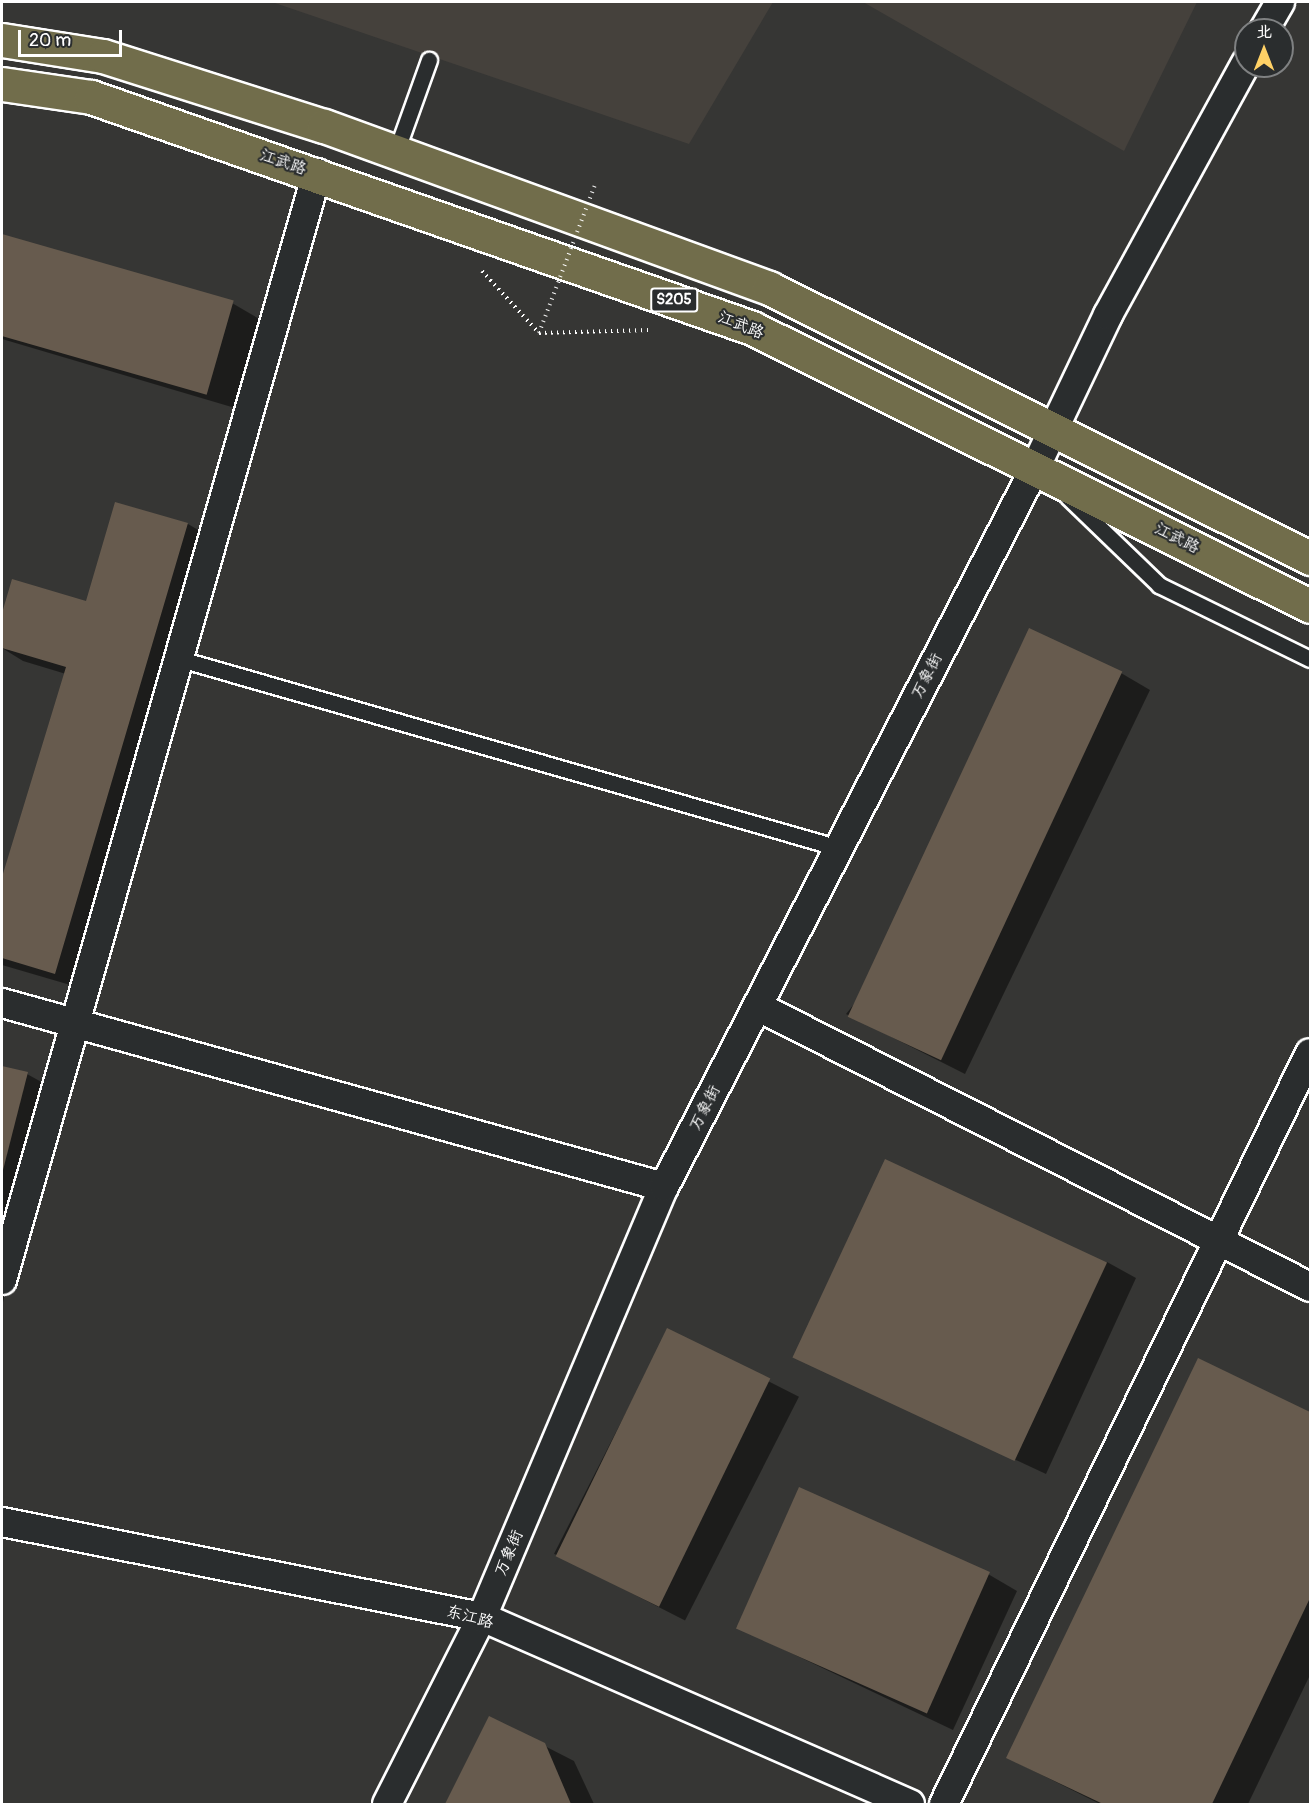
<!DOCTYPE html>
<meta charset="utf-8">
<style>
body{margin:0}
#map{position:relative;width:1312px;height:1806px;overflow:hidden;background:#363634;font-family:Pangolin,"LXGW WenKai TC",sans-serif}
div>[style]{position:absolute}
.built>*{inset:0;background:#45413c}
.shadow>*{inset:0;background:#0007;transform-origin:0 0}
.building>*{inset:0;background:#675b4e;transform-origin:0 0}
.path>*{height:4px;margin-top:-2px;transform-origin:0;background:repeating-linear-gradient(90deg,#fff 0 1.5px,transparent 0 6px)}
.roads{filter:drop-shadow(2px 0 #fff) drop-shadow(-2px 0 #fff) drop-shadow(0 2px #fff) drop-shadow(0 -2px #fff)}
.lane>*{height:15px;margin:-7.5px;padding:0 7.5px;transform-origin:7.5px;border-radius:7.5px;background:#2a2d2e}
.street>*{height:28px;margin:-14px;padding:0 14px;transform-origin:14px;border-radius:14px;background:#2a2d2e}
.primary>*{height:33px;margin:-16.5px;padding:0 16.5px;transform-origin:16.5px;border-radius:16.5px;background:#716d4b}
.path-bridge>*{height:4px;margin-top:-2px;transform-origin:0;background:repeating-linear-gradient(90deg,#fff 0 1.5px,transparent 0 6px)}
span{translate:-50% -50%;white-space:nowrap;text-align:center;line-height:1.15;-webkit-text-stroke:4.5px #2a2d2e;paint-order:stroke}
.shield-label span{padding:2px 4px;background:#2a2d2e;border:2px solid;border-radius:4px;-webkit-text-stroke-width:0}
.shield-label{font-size:15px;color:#fff;font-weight:700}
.street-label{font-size:16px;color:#fff}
.frame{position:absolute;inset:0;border:3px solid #fff;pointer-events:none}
.north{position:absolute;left:1234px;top:18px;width:60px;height:60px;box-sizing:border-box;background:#2a2d2e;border:2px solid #7f8182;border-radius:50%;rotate:0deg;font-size:16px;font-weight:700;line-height:24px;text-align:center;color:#fff}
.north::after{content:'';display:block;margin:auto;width:21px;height:27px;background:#ffd166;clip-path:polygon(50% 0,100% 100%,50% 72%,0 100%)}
.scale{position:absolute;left:18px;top:30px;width:104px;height:27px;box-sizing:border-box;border:3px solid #fff;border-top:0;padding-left:8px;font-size:18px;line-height:21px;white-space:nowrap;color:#fff;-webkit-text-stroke:4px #2a2d2e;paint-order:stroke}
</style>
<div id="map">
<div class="built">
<div style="clip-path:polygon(272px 2px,773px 2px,689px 144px)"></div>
<div style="clip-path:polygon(863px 2px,1197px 2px,1124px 151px)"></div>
</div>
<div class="shadow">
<div style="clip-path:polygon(2px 236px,232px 303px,261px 320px,235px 408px,2px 339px)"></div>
<div style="clip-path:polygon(116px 503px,188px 524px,217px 541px,84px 989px,2px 965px,2px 879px,5px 880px,66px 674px,23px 661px,2px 648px,2px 618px,13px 581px,87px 602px)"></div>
<div style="clip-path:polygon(1121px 673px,1150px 690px,965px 1074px,846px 1014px)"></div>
<div style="clip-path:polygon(2px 1067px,27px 1074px,56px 1090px,3px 1302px)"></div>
<div style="clip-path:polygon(1107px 1262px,1136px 1278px,1046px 1474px,795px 1357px)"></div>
<div style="left:668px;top:1330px;width:147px;height:251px;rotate:27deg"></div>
<div style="clip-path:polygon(1198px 1360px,1310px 1414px,1310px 1675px,1248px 1804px,1100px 1804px,1008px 1758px)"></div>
<div style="clip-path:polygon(988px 1574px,1017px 1591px,953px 1730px,736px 1627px)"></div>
<div style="clip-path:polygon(490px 1718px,574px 1761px,594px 1804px,447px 1804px)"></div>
</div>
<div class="building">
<div style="left:2px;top:234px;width:241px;height:98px;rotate:16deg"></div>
<div style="clip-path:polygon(115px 502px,188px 523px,55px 974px,2px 958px,2px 877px,66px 667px,2px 648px,2px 613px,12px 579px,86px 601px)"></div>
<div style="left:1029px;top:628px;width:103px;height:429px;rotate:25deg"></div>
<div style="clip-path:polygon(2px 1066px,28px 1072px,2px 1174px)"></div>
<div style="left:885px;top:1159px;width:245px;height:219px;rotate:25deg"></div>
<div style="left:667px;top:1328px;width:115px;height:254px;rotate:26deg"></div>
<div style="clip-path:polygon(1198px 1358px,1310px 1412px,1310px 1598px,1212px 1804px,1103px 1804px,1006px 1758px)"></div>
<div style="left:799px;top:1487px;width:209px;height:155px;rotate:24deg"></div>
<div style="clip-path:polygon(489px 1716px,545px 1743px,571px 1804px,445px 1804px)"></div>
</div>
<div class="path">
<div style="left:482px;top:271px;width:84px;rotate:47.4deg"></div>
<div style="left:539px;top:333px;width:109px;rotate:-1.6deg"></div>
</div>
<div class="roads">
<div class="lane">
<div style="left:396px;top:152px;width:98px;rotate:-70.3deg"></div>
<div style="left:1068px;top:497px;width:127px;rotate:44deg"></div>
<div style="left:1159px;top:585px;width:168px;rotate:26.1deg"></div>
<div style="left:180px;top:659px;width:686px;rotate:16deg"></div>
</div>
<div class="street">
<div style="left:1264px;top:30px;width:32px;rotate:-60deg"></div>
<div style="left:2px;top:1003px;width:687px;rotate:15.53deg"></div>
<div style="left:757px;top:1006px;width:620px;rotate:26.94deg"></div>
<div style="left:2px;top:1280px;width:1151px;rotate:-74.12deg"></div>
<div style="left:2px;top:1522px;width:489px;rotate:11.2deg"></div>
<div style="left:482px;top:1617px;width:467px;rotate:23.6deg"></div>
<div style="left:387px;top:1804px;width:210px;rotate:-63.1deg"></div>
<div style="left:482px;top:1617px;width:467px;rotate:-67.1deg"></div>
<div style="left:664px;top:1187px;width:811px;rotate:-62.71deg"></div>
<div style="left:1036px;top:466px;width:167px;rotate:-64.5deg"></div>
<div style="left:1108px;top:315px;width:287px;rotate:-61.3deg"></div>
<div style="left:944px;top:1804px;width:835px;rotate:-64.02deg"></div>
</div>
<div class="primary">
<div style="left:2px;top:40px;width:102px;rotate:9deg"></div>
<div style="left:103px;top:56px;width:232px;rotate:17.6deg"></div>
<div style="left:324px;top:126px;width:474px;rotate:20deg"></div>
<div style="left:769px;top:288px;width:605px;rotate:26.52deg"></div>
<div style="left:2px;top:84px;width:90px;rotate:8.3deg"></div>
<div style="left:91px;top:97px;width:700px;rotate:19.26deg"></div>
<div style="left:752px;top:328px;width:623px;rotate:26.48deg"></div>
</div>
</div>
<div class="path-bridge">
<div style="left:539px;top:333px;width:158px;rotate:-69.3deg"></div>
</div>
<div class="shield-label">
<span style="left:674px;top:300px">S205</span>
</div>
<div class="street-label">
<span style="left:283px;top:162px;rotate:19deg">江武路</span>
<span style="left:741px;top:325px;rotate:22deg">江武路</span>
<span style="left:1177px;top:538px;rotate:27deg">江武路</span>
<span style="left:927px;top:676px;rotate:-63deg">万象街</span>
<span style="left:705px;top:1108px;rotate:-63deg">万象街</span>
<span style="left:509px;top:1553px;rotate:-67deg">万象街</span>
<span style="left:470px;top:1617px;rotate:15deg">东江路</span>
</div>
<div class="frame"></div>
<div class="north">北</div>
<div class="scale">20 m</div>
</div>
